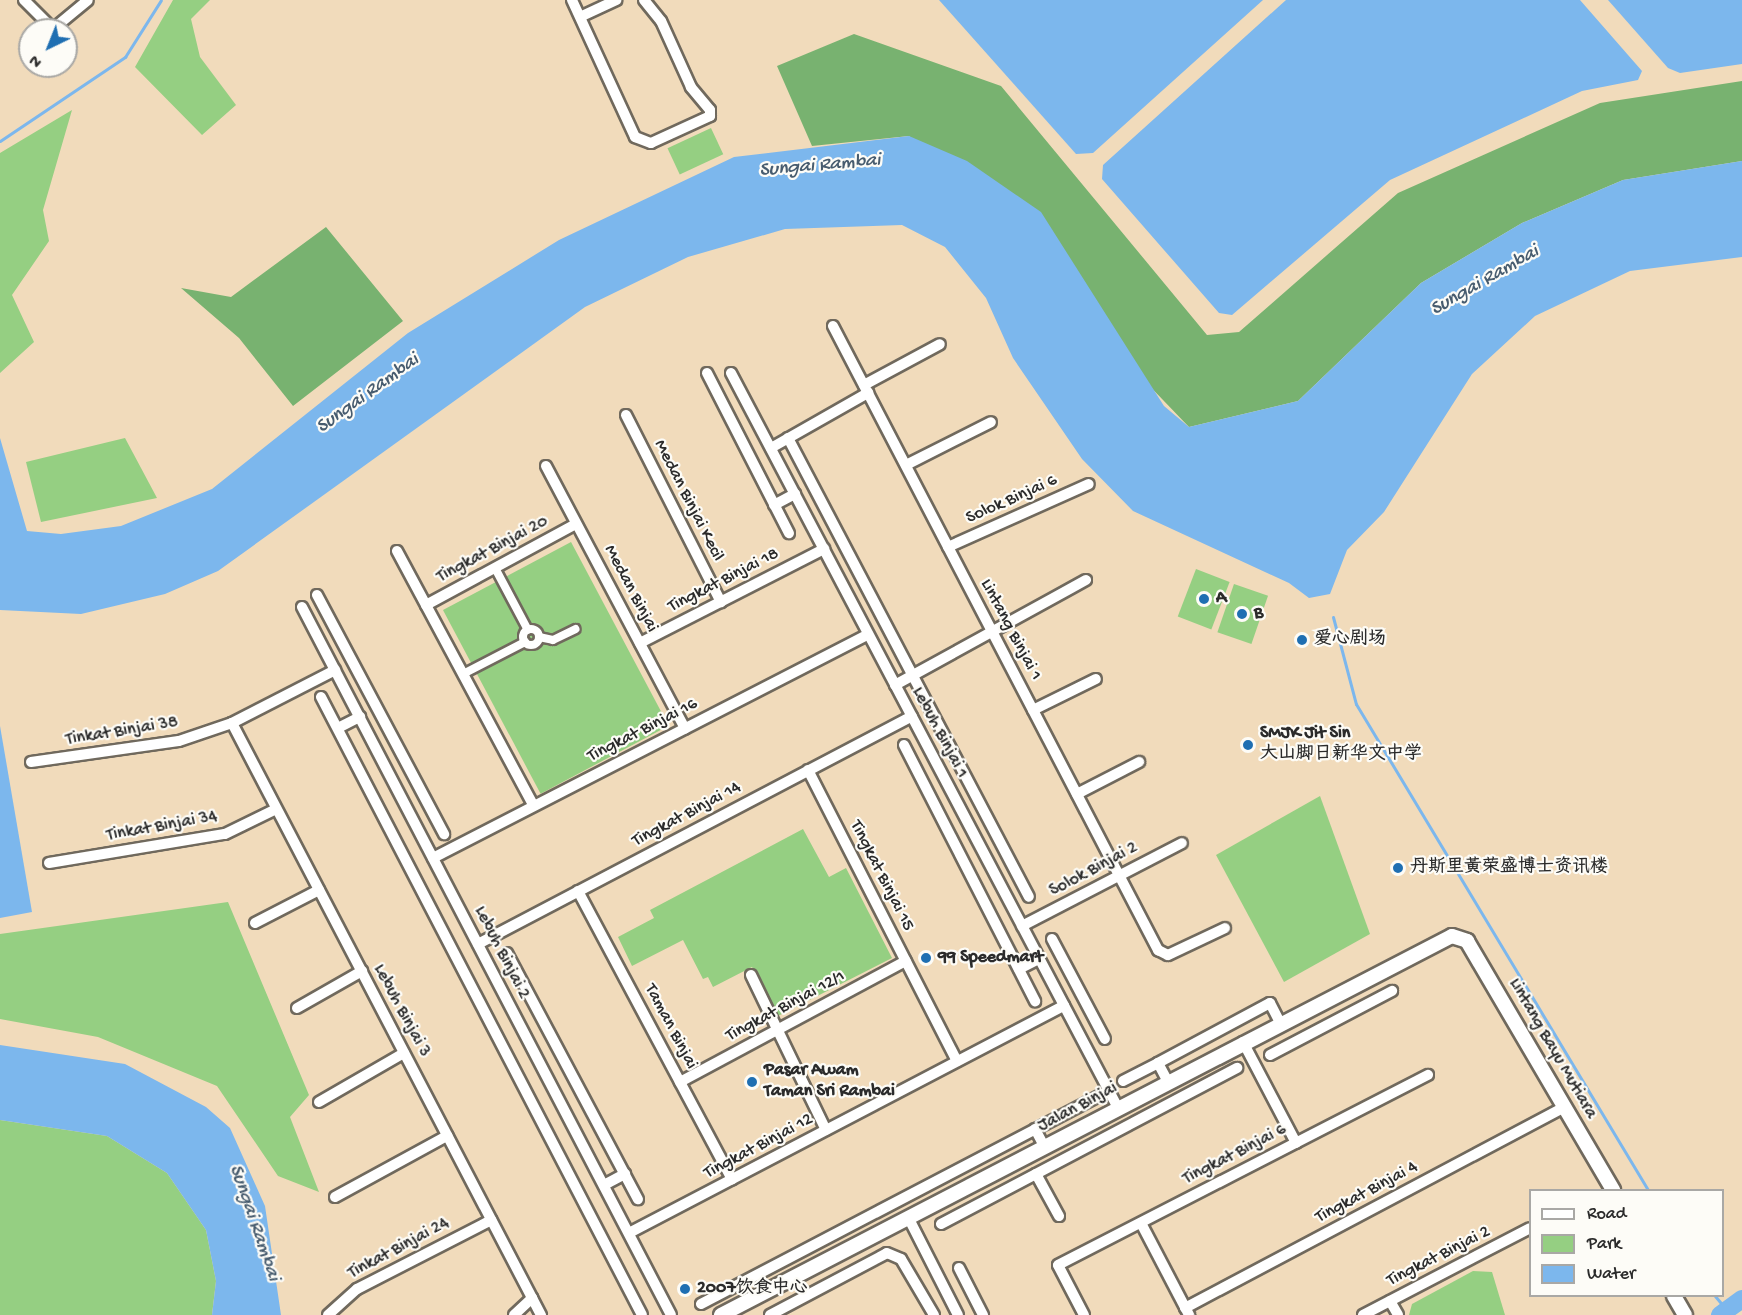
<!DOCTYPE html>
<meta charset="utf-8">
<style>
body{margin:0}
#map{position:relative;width:1742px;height:1315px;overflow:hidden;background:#f1dbbb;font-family:"Gochi Hand","LXGW WenKai TC",sans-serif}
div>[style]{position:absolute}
.green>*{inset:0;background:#95cf82;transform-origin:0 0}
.forest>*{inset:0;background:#78b270}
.water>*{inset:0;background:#7cb7ed}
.stream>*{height:3px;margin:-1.5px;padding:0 1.5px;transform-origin:1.5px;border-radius:1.5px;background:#7cb7ed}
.river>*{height:18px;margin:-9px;padding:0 9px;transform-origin:9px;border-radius:9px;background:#7cb7ed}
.roads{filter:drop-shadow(2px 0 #70695d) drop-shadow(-2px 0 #70695d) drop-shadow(0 2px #70695d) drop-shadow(0 -2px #70695d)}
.pedestrian>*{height:8px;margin:-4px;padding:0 4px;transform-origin:4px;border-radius:4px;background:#fff}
.pedestrian>.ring{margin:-4px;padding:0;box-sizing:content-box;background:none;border:8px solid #fff;border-radius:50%}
.minor>*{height:10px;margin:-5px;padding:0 5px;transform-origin:5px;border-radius:5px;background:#fff}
.tertiary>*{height:14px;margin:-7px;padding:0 7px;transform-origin:7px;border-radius:7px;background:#fff}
.dots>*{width:16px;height:16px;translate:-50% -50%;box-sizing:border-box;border:3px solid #fdfcf7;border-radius:50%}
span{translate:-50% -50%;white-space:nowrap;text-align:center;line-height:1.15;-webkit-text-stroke:4.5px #fdfcf7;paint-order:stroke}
.street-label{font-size:18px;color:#2b2b2b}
.poi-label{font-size:18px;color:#2b2b2b;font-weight:700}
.left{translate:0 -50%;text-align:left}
.water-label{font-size:20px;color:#475c6f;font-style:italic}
.legend{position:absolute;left:1529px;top:1189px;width:195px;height:108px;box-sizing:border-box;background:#fdfcf7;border:2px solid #a9a8a5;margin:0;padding:8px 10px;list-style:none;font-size:18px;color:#2b2b2b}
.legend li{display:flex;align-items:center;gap:12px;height:30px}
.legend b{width:30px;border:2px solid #a9a8a5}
.north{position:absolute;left:18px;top:18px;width:60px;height:60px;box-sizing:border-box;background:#fdfcf7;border:2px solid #a9a8a5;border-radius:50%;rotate:223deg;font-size:16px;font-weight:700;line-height:24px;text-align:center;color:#2b2b2b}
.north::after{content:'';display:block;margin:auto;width:21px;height:27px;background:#1f6fb2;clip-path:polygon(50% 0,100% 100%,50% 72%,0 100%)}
</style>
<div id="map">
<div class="green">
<div style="clip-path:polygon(173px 0,210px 0,191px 19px,200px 57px,236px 105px,202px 135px,135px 67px)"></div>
<div style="clip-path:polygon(72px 110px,43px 210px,49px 241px,12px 295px,34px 342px,0 373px,0 153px)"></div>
<div style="left:711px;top:128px;width:29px;height:48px;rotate:65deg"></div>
<div style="clip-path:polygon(125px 438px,157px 498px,41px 522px,26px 462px)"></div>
<div style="left:571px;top:542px;width:208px;height:145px;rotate:62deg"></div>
<div style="left:1196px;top:569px;width:36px;height:51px;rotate:21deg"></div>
<div style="left:1234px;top:584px;width:36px;height:51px;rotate:19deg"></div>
<div style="clip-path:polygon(1320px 796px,1370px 934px,1284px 982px,1216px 855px)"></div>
<div style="clip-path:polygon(803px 829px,829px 877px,846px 868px,892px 958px,778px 1016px,752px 967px,713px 987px,708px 977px,703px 979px,683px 940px,632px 966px,618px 937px,654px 918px,650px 910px)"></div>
<div style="clip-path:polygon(228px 902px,309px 1095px,290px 1117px,319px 1192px,278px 1176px,217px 1086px,98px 1037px,0 1019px,0 934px)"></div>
<div style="clip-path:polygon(0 1120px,107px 1136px,167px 1173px,206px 1230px,216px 1281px,212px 1315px,0 1315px)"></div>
<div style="clip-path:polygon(1473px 1271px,1492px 1272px,1505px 1315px,1409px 1315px,1412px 1304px)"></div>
</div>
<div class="forest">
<div style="clip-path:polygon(854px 34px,1001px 86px,1207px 335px,1239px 332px,1398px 193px,1600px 103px,1742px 81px,1742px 161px,1623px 180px,1522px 223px,1421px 283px,1298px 401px,1189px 427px,909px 136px,812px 146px,777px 66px)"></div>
<div style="clip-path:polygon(326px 227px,403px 321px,293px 406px,239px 338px,181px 288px,231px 297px)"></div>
</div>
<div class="water">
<div style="clip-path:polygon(939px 0,1263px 0,1093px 153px,1076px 154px)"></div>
<div style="clip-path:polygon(1286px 0,1580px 0,1642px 71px,1638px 80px,1582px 91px,1390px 180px,1232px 315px,1219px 313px,1102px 179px,1103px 165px)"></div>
<div style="clip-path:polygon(1608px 0,1742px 0,1742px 64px,1680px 73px,1668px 68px)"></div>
<div style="clip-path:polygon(909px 136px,967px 161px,1041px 212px,1164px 406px,1189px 427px,1298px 401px,1421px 283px,1522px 223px,1623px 180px,1742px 161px,1742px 257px,1630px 271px,1535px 316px,1472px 374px,1384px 512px,1347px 550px,1330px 594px,1309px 598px,1289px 583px,1133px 511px,1082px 459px,1013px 358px,986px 298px,945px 247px,902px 225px,785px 229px,688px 257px,585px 307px,218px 571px,165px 594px,81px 614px,0 610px,0 438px,27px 531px,61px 534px,121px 526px,212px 489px,408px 333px,559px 240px,734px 157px)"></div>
<div style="clip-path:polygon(0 726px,32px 912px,0 918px)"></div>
<div style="clip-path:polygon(0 1045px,125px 1064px,206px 1107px,230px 1128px,265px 1206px,281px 1315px,212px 1315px,216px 1281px,206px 1230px,167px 1173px,107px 1136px,0 1120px)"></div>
</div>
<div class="stream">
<div style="left:0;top:141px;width:151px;rotate:-33.9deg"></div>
<div style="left:125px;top:57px;width:67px;rotate:-57.7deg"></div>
<div style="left:1333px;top:617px;width:90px;rotate:75.2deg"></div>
<div style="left:1356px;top:704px;width:567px;rotate:59deg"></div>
<div style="left:1715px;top:1296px;width:16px;rotate:50deg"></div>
</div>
<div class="river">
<div style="left:1720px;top:1315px;width:27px;rotate:-36deg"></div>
</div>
<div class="roads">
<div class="pedestrian">
<div style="left:495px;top:568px;width:70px;rotate:62deg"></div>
<div class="ring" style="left:523px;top:629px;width:8px;height:8px"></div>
<div style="left:539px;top:637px;width:14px;rotate:12deg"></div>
<div style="left:553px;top:640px;width:25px;rotate:-26deg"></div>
<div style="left:463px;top:674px;width:70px;rotate:-27.3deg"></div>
</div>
<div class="minor">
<div style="left:24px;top:0;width:42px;rotate:45deg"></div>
<div style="left:572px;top:0;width:151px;rotate:65.3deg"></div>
<div style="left:635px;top:137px;width:17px;rotate:21deg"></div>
<div style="left:651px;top:143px;width:65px;rotate:-24.6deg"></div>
<div style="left:710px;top:116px;width:6px;rotate:-90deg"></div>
<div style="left:710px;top:110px;width:30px;rotate:-130deg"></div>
<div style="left:691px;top:87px;width:72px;rotate:-114.4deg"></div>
<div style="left:661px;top:21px;width:27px;rotate:-129deg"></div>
<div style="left:582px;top:16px;width:38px;rotate:-25deg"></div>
<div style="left:53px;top:29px;width:45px;rotate:-39.6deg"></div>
<div style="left:833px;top:326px;width:704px;rotate:62.49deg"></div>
<div style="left:1158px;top:950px;width:11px;rotate:27deg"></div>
<div style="left:1168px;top:955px;width:63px;rotate:-25.3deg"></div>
<div style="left:707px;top:373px;width:180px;rotate:62.9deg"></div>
<div style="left:731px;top:373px;width:831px;rotate:62.23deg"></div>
<div style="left:864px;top:385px;width:86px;rotate:-28.3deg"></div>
<div style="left:626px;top:415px;width:210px;rotate:63.1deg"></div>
<div style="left:788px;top:438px;width:518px;rotate:62.3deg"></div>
<div style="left:771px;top:448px;width:112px;rotate:-29.6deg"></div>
<div style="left:906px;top:465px;width:95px;rotate:-26.8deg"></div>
<div style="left:546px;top:466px;width:297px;rotate:62.1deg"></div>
<div style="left:774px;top:505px;width:24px;rotate:-28deg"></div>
<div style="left:948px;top:547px;width:154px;rotate:-24.1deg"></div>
<div style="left:397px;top:551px;width:289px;rotate:61.8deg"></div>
<div style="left:317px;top:595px;width:271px;rotate:62deg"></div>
<div style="left:426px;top:605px;width:170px;rotate:-28.4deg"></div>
<div style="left:302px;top:607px;width:798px;rotate:62.47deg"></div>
<div style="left:640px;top:643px;width:207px;rotate:-27.1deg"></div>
<div style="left:895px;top:685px;width:218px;rotate:-28.8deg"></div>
<div style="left:321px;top:697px;width:696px;rotate:62.55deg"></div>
<div style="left:1033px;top:710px;width:70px;rotate:-26.2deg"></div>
<div style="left:232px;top:723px;width:668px;rotate:62.44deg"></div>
<div style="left:338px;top:728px;width:25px;rotate:-27deg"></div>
<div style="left:904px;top:745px;width:288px;rotate:62.9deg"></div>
<div style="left:31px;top:762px;width:149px;rotate:-8.1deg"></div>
<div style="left:179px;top:741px;width:56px;rotate:-18.8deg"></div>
<div style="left:232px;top:723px;width:116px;rotate:-27.2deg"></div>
<div style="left:808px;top:770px;width:327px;rotate:62.9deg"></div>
<div style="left:1077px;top:794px;width:70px;rotate:-27.3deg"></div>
<div style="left:433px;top:858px;width:489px;rotate:-27.2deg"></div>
<div style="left:49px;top:863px;width:178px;rotate:-9.4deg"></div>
<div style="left:225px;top:834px;width:57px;rotate:-26.1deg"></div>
<div style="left:578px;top:891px;width:327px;rotate:61.9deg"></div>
<div style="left:255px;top:923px;width:72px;rotate:-27.3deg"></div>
<div style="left:1022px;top:926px;width:180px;rotate:-27.4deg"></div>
<div style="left:1052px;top:939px;width:113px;rotate:62.1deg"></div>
<div style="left:478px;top:944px;width:490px;rotate:-27.7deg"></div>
<div style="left:507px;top:953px;width:279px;rotate:62deg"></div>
<div style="left:1019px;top:969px;width:22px;rotate:-27deg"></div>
<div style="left:751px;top:975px;width:172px;rotate:64.2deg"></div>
<div style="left:297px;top:1008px;width:75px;rotate:-29.6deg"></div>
<div style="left:1243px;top:1042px;width:114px;rotate:62.3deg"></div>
<div style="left:1270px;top:1055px;width:138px;rotate:-27.7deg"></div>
<div style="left:1158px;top:1063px;width:127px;rotate:-28.2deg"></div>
<div style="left:1270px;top:1003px;width:22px;rotate:63deg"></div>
<div style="left:1123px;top:1081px;width:39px;rotate:-27deg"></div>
<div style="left:1158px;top:1063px;width:21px;rotate:62deg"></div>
<div style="left:680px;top:1082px;width:256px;rotate:-28.2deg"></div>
<div style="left:319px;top:1102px;width:98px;rotate:-30deg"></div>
<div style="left:1035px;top:1129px;width:19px;rotate:62deg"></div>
<div style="left:1036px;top:1174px;width:48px;rotate:61.3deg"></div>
<div style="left:604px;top:1185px;width:24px;rotate:-28deg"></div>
<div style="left:335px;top:1197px;width:128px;rotate:-28.6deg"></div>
<div style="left:908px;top:1217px;width:110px;rotate:63deg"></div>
<div style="left:1141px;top:1223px;width:104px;rotate:62.4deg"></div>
<div style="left:941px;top:1224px;width:335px;rotate:-27.8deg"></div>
<div style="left:629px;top:1233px;width:491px;rotate:-27.6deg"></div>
<div style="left:959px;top:1268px;width:53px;rotate:62.9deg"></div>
<div style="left:1390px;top:1301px;width:16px;rotate:60deg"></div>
<div style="left:701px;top:1304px;width:459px;rotate:-27.6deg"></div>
<div style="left:1185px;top:1308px;width:430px;rotate:-27.9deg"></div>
<div style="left:328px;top:1315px;width:39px;rotate:-42deg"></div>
<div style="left:357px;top:1289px;width:151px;rotate:-27.2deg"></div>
<div style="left:514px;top:1315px;width:25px;rotate:-43deg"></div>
<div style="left:770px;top:1315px;width:132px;rotate:-27.9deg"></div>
<div style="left:887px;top:1253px;width:15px;rotate:23deg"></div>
<div style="left:901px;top:1259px;width:65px;rotate:59.5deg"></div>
<div style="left:1084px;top:1315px;width:56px;rotate:-117.5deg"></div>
<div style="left:1058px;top:1265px;width:416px;rotate:-27.2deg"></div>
<div style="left:1363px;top:1315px;width:188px;rotate:-27.5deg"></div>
</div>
<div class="tertiary">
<div style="left:1674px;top:1296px;width:22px;rotate:60deg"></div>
<div style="left:721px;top:1315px;width:823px;rotate:-27.41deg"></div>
<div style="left:1452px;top:936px;width:16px;rotate:18deg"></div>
<div style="left:1467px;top:941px;width:289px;rotate:59.6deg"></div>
</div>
</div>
<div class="dots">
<div style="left:1204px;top:599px;background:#1f6fb2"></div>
<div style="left:1242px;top:614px;background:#1f6fb2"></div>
<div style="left:1302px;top:640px;background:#1f6fb2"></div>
<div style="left:1248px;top:745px;background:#1f6fb2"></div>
<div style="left:1398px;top:868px;background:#1f6fb2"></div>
<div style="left:926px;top:958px;background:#1f6fb2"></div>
<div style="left:752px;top:1082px;background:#1f6fb2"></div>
<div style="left:685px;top:1289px;background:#1f6fb2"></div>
</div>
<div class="street-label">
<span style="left:1012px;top:500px;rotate:-24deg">Solok Binjai 6</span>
<span style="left:688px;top:501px;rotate:63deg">Medan Binjai Kecil</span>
<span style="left:493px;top:550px;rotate:-28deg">Tingkat Binjai 20</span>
<span style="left:724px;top:581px;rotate:-27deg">Tingkat Binjai 18</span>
<span style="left:630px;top:589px;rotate:62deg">Medan Binjai</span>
<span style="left:1010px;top:630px;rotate:62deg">Lintang Binjai 1</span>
<span style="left:643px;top:731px;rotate:-27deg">Tingkat Binjai 16</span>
<span style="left:122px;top:732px;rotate:-9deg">Tinkat Binjai 38</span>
<span style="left:939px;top:733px;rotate:62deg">Lebuh Binjai 1</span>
<span style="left:687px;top:815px;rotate:-28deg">Tingkat Binjai 14</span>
<span style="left:162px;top:827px;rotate:-10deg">Tinkat Binjai 34</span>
<span style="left:1094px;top:870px;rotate:-28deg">Solok Binjai 2</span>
<span style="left:881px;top:876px;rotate:63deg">Tingkat Binjai 15</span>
<span style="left:501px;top:953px;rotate:63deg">Lebuh Binjai 2</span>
<span style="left:786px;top:1007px;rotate:-28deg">Tingkat Binjai 12/1</span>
<span style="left:401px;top:1011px;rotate:62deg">Lebuh Binjai 3</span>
<span style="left:670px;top:1027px;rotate:62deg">Taman Binjai</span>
<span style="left:1552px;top:1049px;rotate:60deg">Lintang Bayu Mutiara</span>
<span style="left:1078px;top:1108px;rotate:-28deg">Jalan Binjai</span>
<span style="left:759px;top:1147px;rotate:-28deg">Tingkat Binjai 12</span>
<span style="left:1235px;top:1155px;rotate:-27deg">Tingkat Binjai 6</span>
<span style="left:1367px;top:1193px;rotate:-28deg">Tingkat Binjai 4</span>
<span style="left:399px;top:1249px;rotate:-28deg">Tinkat Binjai 24</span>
<span style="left:1439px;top:1257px;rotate:-27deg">Tingkat Binjai 2</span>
</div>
<div class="poi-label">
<span class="left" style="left:1216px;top:599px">A</span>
<span class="left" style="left:1254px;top:614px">B</span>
<span class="left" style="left:1314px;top:640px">爱心剧场</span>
<span class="left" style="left:1260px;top:745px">SMJK Jit Sin<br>大山脚日新华文中学</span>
<span class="left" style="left:1410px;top:868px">丹斯里黄荣盛博士资讯楼</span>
<span class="left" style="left:938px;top:958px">99 Speedmart</span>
<span class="left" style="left:764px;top:1082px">Pasar Awam<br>Taman Sri Rambai</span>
<span class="left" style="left:697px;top:1289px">2007饮食中心</span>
</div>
<div class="water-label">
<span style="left:820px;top:166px;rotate:-5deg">Sungai Rambai</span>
<span style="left:1485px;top:281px;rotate:-30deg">Sungai Rambai</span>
<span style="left:368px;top:394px;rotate:-36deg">Sungai Rambai</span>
<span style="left:254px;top:1223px;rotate:71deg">Sungai Rambai</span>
</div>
<ul class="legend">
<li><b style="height:8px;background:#fff"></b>Road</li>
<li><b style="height:16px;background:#95cf82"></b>Park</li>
<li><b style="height:16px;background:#7cb7ed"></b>Water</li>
</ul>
<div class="north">N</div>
</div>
